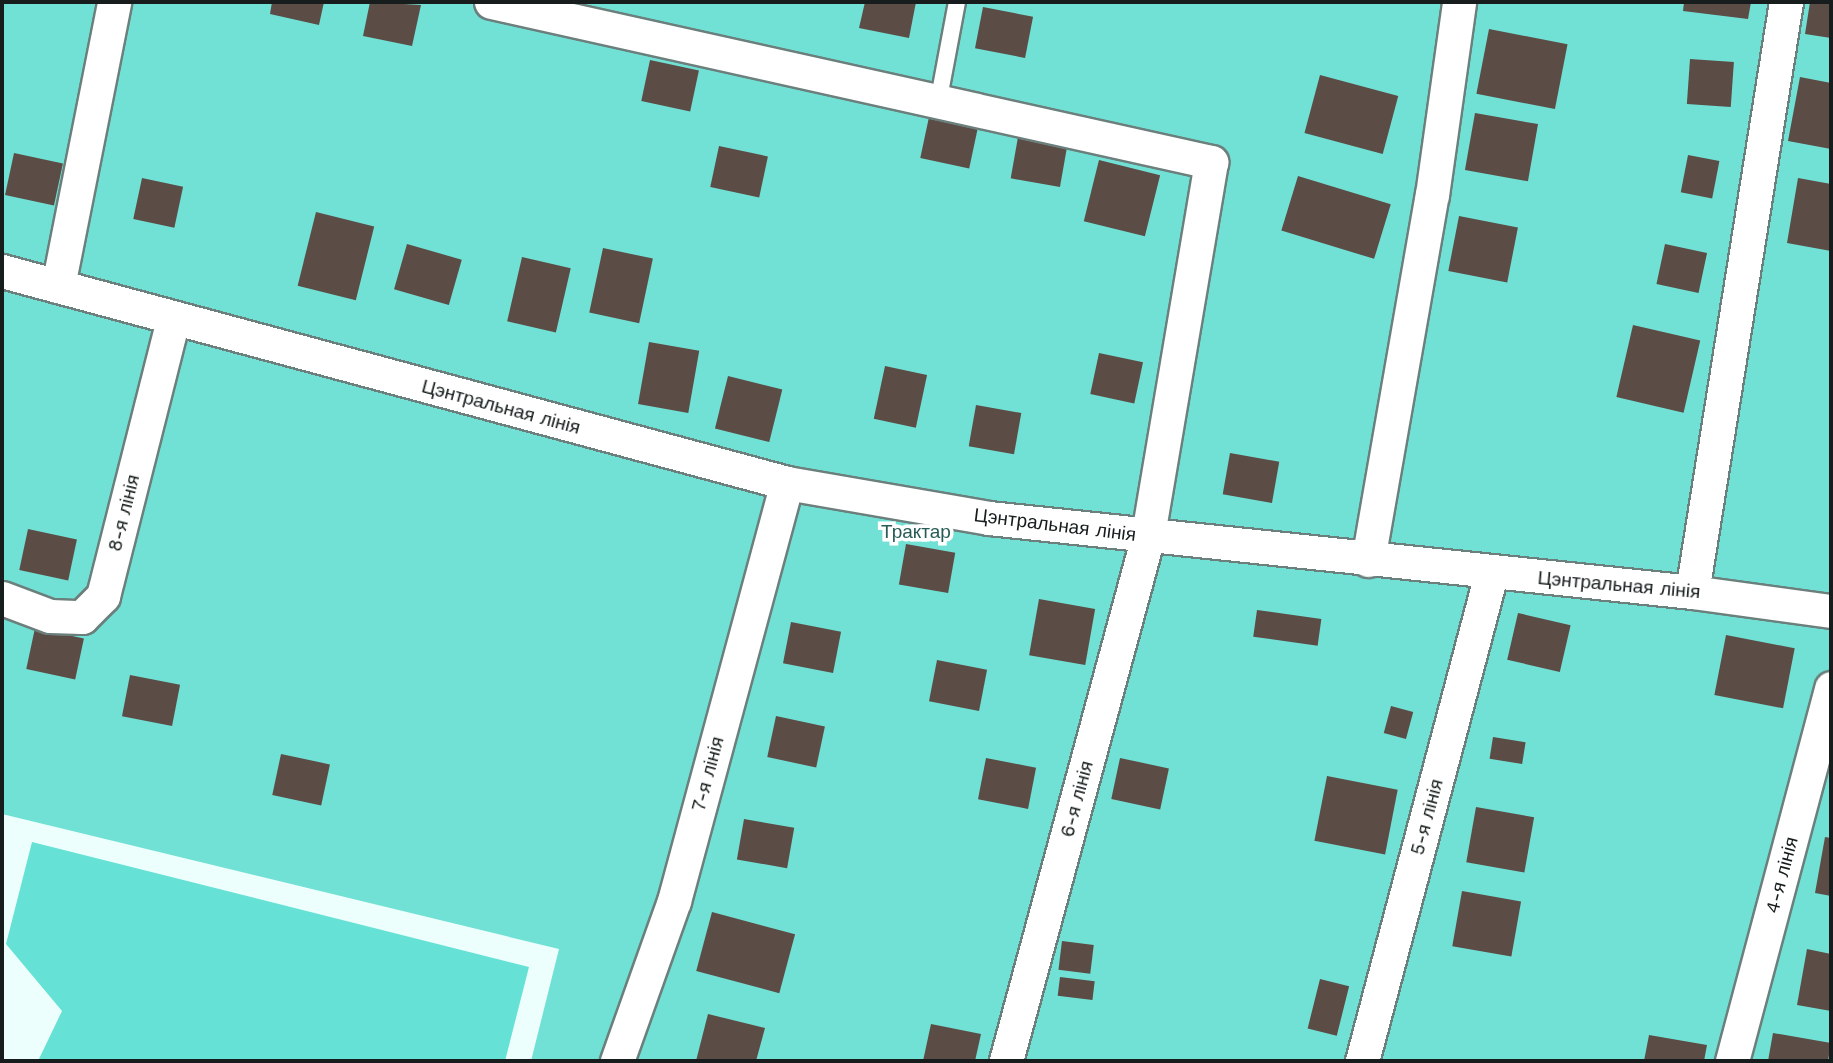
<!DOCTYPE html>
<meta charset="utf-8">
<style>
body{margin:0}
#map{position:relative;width:1833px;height:1063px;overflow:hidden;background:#edfffc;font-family:"Work Sans",sans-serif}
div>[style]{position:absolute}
.green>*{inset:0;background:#72e1d5}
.forest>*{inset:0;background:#65e2d5}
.building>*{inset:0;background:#5c4c46;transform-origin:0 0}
.roads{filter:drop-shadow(2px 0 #6b7f7c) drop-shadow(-2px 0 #6b7f7c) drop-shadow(0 2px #6b7f7c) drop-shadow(0 -2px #6b7f7c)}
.lane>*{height:16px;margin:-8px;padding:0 8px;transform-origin:8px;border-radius:8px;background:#fff}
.street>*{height:33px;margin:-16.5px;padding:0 16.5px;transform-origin:16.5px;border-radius:16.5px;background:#fff}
span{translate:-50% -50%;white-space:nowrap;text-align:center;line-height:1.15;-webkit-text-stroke:7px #fff;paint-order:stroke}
.street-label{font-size:19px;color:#161d1c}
.park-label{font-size:19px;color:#275c56}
.frame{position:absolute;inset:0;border:4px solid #161d1c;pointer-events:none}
</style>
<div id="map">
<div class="green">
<div style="clip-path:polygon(2px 2px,1831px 2px,1831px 1061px,531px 1061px,559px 949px,2px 814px)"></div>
</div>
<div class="forest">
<div style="clip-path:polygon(32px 842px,529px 967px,505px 1061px,38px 1061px,62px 1011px,6px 944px)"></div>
</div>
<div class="building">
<div style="clip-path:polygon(272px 2px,324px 2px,319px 25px,270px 14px)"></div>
<div style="clip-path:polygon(370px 2px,421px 5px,412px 46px,363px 36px)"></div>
<div style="clip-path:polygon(865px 2px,916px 2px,909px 38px,859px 28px)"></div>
<div style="clip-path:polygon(1684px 2px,1751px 2px,1748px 19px,1683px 11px)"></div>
<div style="clip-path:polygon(1810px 2px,1831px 2px,1831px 38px,1805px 34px)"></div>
<div style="left:983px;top:7px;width:51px;height:42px;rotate:11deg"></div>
<div style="left:1489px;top:29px;width:80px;height:66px;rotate:11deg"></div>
<div style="left:1690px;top:59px;width:44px;height:45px;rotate:4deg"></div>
<div style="left:650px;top:60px;width:50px;height:42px;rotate:12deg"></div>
<div style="left:1320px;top:75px;width:81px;height:60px;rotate:15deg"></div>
<div style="clip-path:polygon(1800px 77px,1831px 83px,1831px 149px,1788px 141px)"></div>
<div style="left:1475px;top:113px;width:64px;height:58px;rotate:10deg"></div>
<div style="left:929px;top:117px;width:50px;height:42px;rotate:12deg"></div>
<div style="left:1018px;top:137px;width:50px;height:42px;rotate:10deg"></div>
<div style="left:719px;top:146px;width:50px;height:42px;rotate:12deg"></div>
<div style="left:14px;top:153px;width:50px;height:43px;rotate:12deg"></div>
<div style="left:1688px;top:155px;width:32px;height:38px;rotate:11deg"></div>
<div style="left:1099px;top:160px;width:63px;height:63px;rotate:14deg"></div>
<div style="left:1298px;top:176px;width:97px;height:57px;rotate:17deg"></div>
<div style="left:142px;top:178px;width:42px;height:42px;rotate:12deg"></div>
<div style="clip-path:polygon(1798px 178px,1831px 184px,1831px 251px,1787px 243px)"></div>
<div style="left:316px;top:212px;width:60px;height:76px;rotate:14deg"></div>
<div style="left:1459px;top:216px;width:60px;height:56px;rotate:11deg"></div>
<div style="left:407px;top:244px;width:57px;height:47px;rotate:16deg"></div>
<div style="left:1665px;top:244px;width:43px;height:41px;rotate:12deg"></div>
<div style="left:603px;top:248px;width:51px;height:66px;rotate:12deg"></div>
<div style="left:522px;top:257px;width:50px;height:66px;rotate:13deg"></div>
<div style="left:1633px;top:325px;width:69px;height:74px;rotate:13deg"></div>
<div style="left:649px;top:342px;width:51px;height:63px;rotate:10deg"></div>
<div style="left:1099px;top:353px;width:45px;height:42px;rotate:12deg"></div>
<div style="left:885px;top:366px;width:43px;height:54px;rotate:12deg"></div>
<div style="left:728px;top:376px;width:56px;height:54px;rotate:14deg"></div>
<div style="left:976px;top:405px;width:46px;height:42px;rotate:10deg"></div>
<div style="left:1230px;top:453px;width:50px;height:42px;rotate:10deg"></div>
<div style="left:28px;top:529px;width:50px;height:42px;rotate:12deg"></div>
<div style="left:906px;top:544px;width:50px;height:41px;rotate:10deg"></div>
<div style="left:1039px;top:599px;width:57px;height:57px;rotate:10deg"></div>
<div style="left:1257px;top:610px;width:65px;height:27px;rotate:8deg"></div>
<div style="left:1518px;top:613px;width:54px;height:48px;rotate:13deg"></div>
<div style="left:791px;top:622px;width:51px;height:42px;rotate:11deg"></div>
<div style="left:35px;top:628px;width:50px;height:42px;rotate:12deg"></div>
<div style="left:1726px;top:635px;width:70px;height:61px;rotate:11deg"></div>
<div style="left:937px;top:660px;width:51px;height:42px;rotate:11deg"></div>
<div style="left:130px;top:675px;width:51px;height:42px;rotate:11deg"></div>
<div style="left:1391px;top:706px;width:23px;height:28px;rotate:15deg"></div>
<div style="left:776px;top:716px;width:50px;height:42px;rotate:12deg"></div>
<div style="left:1493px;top:737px;width:33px;height:22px;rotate:9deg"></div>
<div style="left:281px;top:754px;width:50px;height:42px;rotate:12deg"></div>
<div style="left:986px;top:758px;width:51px;height:42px;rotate:11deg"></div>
<div style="left:1120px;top:758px;width:50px;height:42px;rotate:12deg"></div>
<div style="left:1327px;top:776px;width:72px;height:66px;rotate:11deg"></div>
<div style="left:1476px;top:807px;width:59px;height:56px;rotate:10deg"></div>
<div style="left:744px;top:819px;width:51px;height:41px;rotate:10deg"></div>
<div style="clip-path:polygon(1825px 837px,1831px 838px,1831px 896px,1815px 893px)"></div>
<div style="left:1462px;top:891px;width:60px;height:56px;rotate:10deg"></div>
<div style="left:712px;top:912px;width:86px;height:61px;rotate:15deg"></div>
<div style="left:1062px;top:941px;width:32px;height:29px;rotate:7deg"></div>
<div style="clip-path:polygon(1807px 949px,1831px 954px,1831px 1011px,1797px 1005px)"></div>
<div style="left:1060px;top:977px;width:35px;height:19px;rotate:7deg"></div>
<div style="left:1320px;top:979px;width:30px;height:51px;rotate:14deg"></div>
<div style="clip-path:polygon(708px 1014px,765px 1028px,756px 1061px,696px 1061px)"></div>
<div style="clip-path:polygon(931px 1024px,981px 1034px,975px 1061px,923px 1061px)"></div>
<div style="clip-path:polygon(1773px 1033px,1831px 1043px,1828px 1061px,1768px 1061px)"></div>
<div style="clip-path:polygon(1649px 1035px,1707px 1045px,1704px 1061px,1644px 1061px)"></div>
</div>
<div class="roads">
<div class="lane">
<div style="left:939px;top:98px;width:98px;rotate:-79.4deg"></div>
</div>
<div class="street">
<div style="left:491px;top:2px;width:738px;rotate:12.53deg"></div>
<div style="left:1211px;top:162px;width:379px;rotate:99.6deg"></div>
<div style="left:1148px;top:536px;width:544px;rotate:105.14deg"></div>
<div style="left:2px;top:271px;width:813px;rotate:15.11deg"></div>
<div style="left:787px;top:483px;width:205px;rotate:9.8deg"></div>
<div style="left:989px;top:518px;width:707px;rotate:6.01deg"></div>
<div style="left:1692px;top:592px;width:140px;rotate:7.8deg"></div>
<div style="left:58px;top:286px;width:289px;rotate:-78.8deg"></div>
<div style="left:1368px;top:560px;width:371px;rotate:-80.1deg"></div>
<div style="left:1432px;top:195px;width:195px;rotate:-82deg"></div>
<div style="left:1692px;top:592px;width:597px;rotate:-80.95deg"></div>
<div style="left:2px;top:598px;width:51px;rotate:20.6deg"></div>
<div style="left:50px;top:616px;width:32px;rotate:2deg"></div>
<div style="left:82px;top:617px;width:30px;rotate:-45deg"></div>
<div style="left:103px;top:596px;width:285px;rotate:-75.8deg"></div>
<div style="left:617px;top:1061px;width:170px;rotate:-70.4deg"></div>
<div style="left:674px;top:901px;width:433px;rotate:-74.9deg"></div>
<div style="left:1362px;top:1061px;width:504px;rotate:-75.16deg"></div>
<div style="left:1732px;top:1061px;width:386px;rotate:-75.1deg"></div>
</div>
</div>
<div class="street-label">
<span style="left:501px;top:407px;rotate:15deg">Цэнтральная лінія</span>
<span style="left:124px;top:513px;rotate:-76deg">8-я лінія</span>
<span style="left:1055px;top:525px;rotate:7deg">Цэнтральная лінія</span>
<span style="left:1619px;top:585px;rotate:5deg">Цэнтральная лінія</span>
<span style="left:708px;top:774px;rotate:-75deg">7-я лінія</span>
<span style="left:1077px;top:799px;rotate:-75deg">6-я лінія</span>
<span style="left:1427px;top:817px;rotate:-75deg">5-я лінія</span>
<span style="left:1782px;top:875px;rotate:-75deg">4-я лінія</span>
</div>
<div class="park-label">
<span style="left:916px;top:532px">Трактар</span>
</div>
<div class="frame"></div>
</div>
